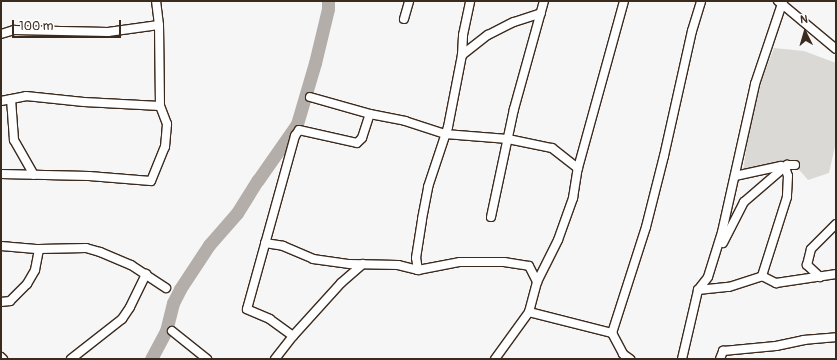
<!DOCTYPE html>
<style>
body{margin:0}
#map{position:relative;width:837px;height:360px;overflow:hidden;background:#f7f6f6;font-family:Pangolin,sans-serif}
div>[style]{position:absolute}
.green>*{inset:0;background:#dbd9d6}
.river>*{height:13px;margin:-6.5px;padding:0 6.5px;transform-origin:6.5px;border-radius:6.5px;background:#b4aeaa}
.roads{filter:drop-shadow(1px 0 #3b2a1e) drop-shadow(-1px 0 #3b2a1e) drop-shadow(0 1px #3b2a1e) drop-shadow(0 -1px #3b2a1e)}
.minor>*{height:8px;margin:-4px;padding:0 4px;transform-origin:4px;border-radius:4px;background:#fff}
span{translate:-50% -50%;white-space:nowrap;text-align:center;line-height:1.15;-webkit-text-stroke:3px #fff;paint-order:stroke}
.frame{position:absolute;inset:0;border:2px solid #3b2a1e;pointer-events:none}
.north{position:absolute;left:785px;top:12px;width:40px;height:40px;-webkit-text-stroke:3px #fff;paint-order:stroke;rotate:355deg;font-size:11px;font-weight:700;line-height:16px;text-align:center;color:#3b2a1e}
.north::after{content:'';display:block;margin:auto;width:14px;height:18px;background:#3b2a1e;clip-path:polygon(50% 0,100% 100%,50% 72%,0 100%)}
.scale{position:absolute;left:12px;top:20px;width:109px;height:18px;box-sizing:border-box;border:2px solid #3b2a1e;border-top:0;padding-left:5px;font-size:12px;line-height:14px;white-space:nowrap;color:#3b2a1e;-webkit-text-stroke:3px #fff;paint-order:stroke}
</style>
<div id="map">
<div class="green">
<div style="clip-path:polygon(774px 48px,804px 51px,836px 63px,836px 142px,829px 173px,808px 180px,795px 165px,743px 171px,749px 130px,762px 79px)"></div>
</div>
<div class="river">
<div style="left:151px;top:359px;width:32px;rotate:-62deg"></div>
<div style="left:166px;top:331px;width:29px;rotate:-76deg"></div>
<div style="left:173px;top:303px;width:16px;rotate:-63deg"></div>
<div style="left:180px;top:289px;width:53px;rotate:-56.6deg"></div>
<div style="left:209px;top:245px;width:43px;rotate:-48.8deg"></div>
<div style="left:237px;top:213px;width:39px;rotate:-58deg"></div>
<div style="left:258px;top:180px;width:68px;rotate:-55.1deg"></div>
<div style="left:297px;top:124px;width:64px;rotate:-73.6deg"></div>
<div style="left:315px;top:63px;width:56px;rotate:-76.5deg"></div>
<div style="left:328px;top:9px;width:8px;rotate:-90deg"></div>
</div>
<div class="roads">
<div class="minor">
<div style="left:783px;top:1px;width:3px;rotate:108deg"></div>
<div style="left:782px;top:4px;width:70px;rotate:39.8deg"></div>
<div style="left:404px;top:19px;width:19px;rotate:-74deg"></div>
<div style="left:1px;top:34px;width:14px;rotate:-17deg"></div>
<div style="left:14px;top:30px;width:94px;rotate:1.2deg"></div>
<div style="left:108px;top:32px;width:51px;rotate:-7.8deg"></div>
<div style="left:462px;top:55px;width:33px;rotate:-38deg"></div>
<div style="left:488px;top:35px;width:29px;rotate:-27deg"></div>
<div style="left:514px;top:22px;width:28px;rotate:-18deg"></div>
<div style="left:310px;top:97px;width:62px;rotate:15.8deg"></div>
<div style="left:370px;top:114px;width:36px;rotate:11deg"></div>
<div style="left:405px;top:121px;width:42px;rotate:18deg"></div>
<div style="left:445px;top:134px;width:63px;rotate:4.5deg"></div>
<div style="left:508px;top:139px;width:45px;rotate:11.6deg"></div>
<div style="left:552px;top:148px;width:33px;rotate:38deg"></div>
<div style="left:11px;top:99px;width:41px;rotate:85.8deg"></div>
<div style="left:14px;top:140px;width:40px;rotate:60.3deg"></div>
<div style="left:1px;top:101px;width:25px;rotate:-11deg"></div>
<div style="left:26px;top:96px;width:58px;rotate:5.9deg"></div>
<div style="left:84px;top:102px;width:76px;rotate:3deg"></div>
<div style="left:1px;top:174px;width:88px;rotate:1.3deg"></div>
<div style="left:89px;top:176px;width:62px;rotate:4.6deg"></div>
<div style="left:151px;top:181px;width:37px;rotate:-68deg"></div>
<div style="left:165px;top:147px;width:23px;rotate:-85deg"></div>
<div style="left:167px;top:124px;width:19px;rotate:-111deg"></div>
<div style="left:160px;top:106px;width:81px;rotate:-90.7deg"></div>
<div style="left:159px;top:25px;width:24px;rotate:-97deg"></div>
<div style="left:735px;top:176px;width:47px;rotate:-12.3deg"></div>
<div style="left:781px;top:166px;width:6px;rotate:39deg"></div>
<div style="left:786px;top:170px;width:6px;rotate:72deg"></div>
<div style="left:788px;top:176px;width:21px;rotate:93deg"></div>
<div style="left:787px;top:197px;width:83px;rotate:107.6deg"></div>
<div style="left:491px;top:217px;width:110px;rotate:-78deg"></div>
<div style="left:514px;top:109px;width:112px;rotate:-74.5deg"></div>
<div style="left:265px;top:243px;width:18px;rotate:9deg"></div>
<div style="left:283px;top:246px;width:33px;rotate:23deg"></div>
<div style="left:313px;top:259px;width:37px;rotate:8deg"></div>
<div style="left:350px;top:264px;width:48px;rotate:1.2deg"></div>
<div style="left:398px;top:265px;width:21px;rotate:14deg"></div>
<div style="left:418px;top:270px;width:43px;rotate:-10.8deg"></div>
<div style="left:460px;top:262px;width:44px"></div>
<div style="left:504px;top:262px;width:25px;rotate:9deg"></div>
<div style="left:529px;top:266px;width:18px;rotate:63deg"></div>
<div style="left:723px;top:243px;width:46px;rotate:-62.9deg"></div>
<div style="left:744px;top:202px;width:57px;rotate:-40.7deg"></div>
<div style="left:787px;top:165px;width:8px"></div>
<div style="left:1px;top:246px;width:38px;rotate:5deg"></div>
<div style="left:39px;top:249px;width:47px;rotate:-1.2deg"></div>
<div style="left:86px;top:248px;width:15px;rotate:16deg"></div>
<div style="left:100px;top:252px;width:34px;rotate:23deg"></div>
<div style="left:131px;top:265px;width:42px;rotate:33.3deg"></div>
<div style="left:418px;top:270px;width:12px;rotate:-99deg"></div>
<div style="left:416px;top:258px;width:39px;rotate:-81deg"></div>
<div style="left:422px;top:219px;width:33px;rotate:-79deg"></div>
<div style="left:428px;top:187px;width:63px;rotate:-71.6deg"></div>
<div style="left:448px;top:127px;width:73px;rotate:-79deg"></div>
<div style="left:462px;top:55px;width:20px;rotate:-87deg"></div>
<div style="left:463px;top:35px;width:35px;rotate:-78deg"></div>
<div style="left:820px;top:277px;width:18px;rotate:-137deg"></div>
<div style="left:807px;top:265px;width:16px;rotate:-76deg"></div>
<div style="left:811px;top:249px;width:35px;rotate:-45deg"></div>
<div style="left:698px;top:290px;width:31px;rotate:-6deg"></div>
<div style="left:729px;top:287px;width:35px;rotate:-18deg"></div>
<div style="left:762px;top:276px;width:16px;rotate:27deg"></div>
<div style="left:776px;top:283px;width:61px;rotate:-8.5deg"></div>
<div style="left:1px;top:302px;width:9px;rotate:-6deg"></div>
<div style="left:10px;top:301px;width:24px;rotate:-45deg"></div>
<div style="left:27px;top:284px;width:16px;rotate:-60deg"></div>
<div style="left:35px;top:270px;width:21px;rotate:-79deg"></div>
<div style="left:529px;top:312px;width:86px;rotate:14.2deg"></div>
<div style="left:612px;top:333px;width:111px;rotate:-72.2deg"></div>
<div style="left:646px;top:227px;width:73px;rotate:-75.8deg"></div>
<div style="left:664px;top:156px;width:128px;rotate:-77.4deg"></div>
<div style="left:692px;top:31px;width:31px;rotate:-73deg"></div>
<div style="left:172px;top:331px;width:45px;rotate:38.7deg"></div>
<div style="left:612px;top:333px;width:24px;rotate:62deg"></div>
<div style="left:623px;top:354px;width:9px;rotate:36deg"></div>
<div style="left:293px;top:336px;width:29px;rotate:-144deg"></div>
<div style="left:270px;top:319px;width:25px;rotate:-157deg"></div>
<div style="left:247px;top:309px;width:180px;rotate:-74.5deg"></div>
<div style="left:295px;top:136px;width:7px;rotate:-56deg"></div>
<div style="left:299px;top:130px;width:59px;rotate:12.6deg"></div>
<div style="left:357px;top:143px;width:7px;rotate:-45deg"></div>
<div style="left:362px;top:138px;width:25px;rotate:-72deg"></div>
<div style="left:1px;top:357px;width:3px;rotate:45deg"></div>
<div style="left:71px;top:359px;width:65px;rotate:-38.1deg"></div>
<div style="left:122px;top:319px;width:14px;rotate:-56deg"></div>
<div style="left:130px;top:307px;width:37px;rotate:-64deg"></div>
<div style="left:275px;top:359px;width:29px;rotate:-52deg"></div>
<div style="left:293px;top:336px;width:72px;rotate:-47.8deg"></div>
<div style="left:341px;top:283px;width:29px;rotate:-41deg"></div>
<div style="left:495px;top:359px;width:58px;rotate:-54.1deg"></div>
<div style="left:529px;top:312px;width:31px;rotate:-75deg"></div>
<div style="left:537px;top:282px;width:47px;rotate:-63.4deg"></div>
<div style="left:558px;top:240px;width:45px;rotate:-70.3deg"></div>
<div style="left:573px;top:198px;width:30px;rotate:-81deg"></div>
<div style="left:578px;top:168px;width:173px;rotate:-74.6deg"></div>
<div style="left:682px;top:359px;width:71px;rotate:-76.9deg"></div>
<div style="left:698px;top:290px;width:16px;rotate:-52deg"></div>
<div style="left:708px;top:277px;width:47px;rotate:-72.7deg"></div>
<div style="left:722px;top:232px;width:152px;rotate:-77.4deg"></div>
<div style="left:755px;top:84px;width:84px;rotate:-71.4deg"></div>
<div style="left:782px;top:4px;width:5px;rotate:-143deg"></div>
<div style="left:720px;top:359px;width:9px;rotate:-69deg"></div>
<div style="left:723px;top:351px;width:53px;rotate:-5.4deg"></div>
<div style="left:776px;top:346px;width:29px;rotate:-12deg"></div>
<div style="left:804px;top:340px;width:32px;rotate:-5deg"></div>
</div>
</div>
<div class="frame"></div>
<div class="north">N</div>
<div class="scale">100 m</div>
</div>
